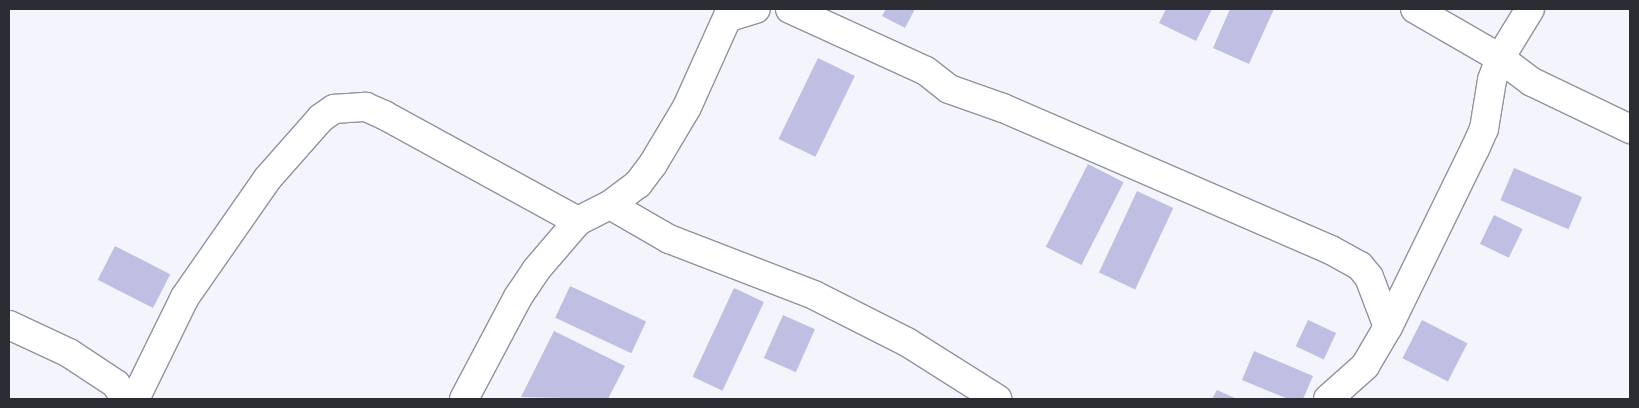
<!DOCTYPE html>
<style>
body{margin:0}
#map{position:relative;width:1639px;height:408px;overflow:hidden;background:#f4f5fc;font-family:"Titillium Web",sans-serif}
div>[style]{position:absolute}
.building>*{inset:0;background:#bebfe3;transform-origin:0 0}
.roads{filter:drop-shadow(1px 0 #9192a3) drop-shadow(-1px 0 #9192a3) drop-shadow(0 1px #9192a3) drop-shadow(0 -1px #9192a3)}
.minor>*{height:28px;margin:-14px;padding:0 14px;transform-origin:14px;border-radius:14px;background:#fff}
span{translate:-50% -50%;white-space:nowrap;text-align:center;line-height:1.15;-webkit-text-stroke:4px #f4f5fc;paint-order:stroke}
.frame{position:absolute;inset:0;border:10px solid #2c2c33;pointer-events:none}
</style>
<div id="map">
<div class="building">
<div style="clip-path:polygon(886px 9px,915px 9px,905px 28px,882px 16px)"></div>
<div style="clip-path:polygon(1166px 9px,1212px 9px,1196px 41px,1159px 23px)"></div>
<div style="clip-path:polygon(1230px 9px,1274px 9px,1249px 64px,1213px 48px)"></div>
<div style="left:818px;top:58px;width:41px;height:90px;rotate:26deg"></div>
<div style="left:1088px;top:164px;width:40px;height:93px;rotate:27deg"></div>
<div style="left:1514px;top:168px;width:74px;height:35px;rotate:23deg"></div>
<div style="left:1137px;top:191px;width:40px;height:90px;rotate:25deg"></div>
<div style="left:1494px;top:215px;width:32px;height:32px;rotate:26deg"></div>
<div style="left:115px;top:246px;width:62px;height:38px;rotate:27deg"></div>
<div style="left:570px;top:286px;width:84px;height:35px;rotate:25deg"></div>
<div style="left:734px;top:288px;width:33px;height:98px;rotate:25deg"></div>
<div style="left:783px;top:315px;width:35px;height:47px;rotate:24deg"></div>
<div style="left:1308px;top:320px;width:31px;height:29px;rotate:25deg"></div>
<div style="left:1422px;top:320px;width:51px;height:43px;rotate:27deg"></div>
<div style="clip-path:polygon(554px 331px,625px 366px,608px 399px,521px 397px)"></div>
<div style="clip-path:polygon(1254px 351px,1313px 376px,1303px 399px,1288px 399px,1242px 380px)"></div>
<div style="clip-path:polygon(1217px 390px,1237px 399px,1212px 399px)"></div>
</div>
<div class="roads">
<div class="minor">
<div style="left:790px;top:9px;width:149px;rotate:24.5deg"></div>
<div style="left:926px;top:71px;width:29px;rotate:38deg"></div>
<div style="left:949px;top:89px;width:57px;rotate:19.4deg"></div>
<div style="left:1003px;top:108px;width:357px;rotate:23.4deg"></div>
<div style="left:1331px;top:250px;width:33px;rotate:29deg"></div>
<div style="left:1360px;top:266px;width:14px;rotate:51deg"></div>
<div style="left:1369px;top:277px;width:53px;rotate:69.2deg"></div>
<div style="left:1415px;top:9px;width:98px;rotate:30deg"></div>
<div style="left:1500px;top:58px;width:40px;rotate:37deg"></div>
<div style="left:1532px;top:82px;width:109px;rotate:25.6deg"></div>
<div style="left:729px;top:17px;width:28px;rotate:-17deg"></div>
<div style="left:610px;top:205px;width:68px;rotate:30deg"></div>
<div style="left:669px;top:239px;width:155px;rotate:21.1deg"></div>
<div style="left:814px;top:295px;width:104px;rotate:26.8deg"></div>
<div style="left:907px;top:342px;width:107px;rotate:32.3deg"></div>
<div style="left:9px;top:325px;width:66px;rotate:25deg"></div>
<div style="left:69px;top:353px;width:56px;rotate:33.4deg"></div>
<div style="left:116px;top:384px;width:17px;rotate:59deg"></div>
<div style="left:135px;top:399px;width:114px;rotate:-63.9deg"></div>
<div style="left:185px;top:297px;width:145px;rotate:-55.1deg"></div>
<div style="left:268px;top:178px;width:80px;rotate:-48.5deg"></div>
<div style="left:321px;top:118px;width:16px;rotate:-35deg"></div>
<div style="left:334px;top:109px;width:32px;rotate:-4deg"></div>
<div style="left:366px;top:107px;width:20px;rotate:24deg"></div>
<div style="left:384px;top:115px;width:221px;rotate:28.7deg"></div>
<div style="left:464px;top:399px;width:115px;rotate:-62.1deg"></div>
<div style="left:518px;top:297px;width:32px;rotate:-56deg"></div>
<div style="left:536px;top:270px;width:65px;rotate:-49.4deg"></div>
<div style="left:578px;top:221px;width:36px;rotate:-27deg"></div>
<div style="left:610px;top:205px;width:35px;rotate:-37deg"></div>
<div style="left:638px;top:184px;width:25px;rotate:-53deg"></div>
<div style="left:653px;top:164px;width:66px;rotate:-59.2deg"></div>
<div style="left:687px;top:107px;width:107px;rotate:-65.8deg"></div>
<div style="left:1328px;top:399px;width:50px;rotate:-41.7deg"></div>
<div style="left:1365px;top:366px;width:45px;rotate:-59.5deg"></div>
<div style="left:1388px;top:327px;width:198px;rotate:-64deg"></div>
<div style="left:1475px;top:149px;width:22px;rotate:-66deg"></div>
<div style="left:1484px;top:129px;width:50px;rotate:-80.7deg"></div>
<div style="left:1492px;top:80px;width:23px;rotate:-70deg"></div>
<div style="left:1500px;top:58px;width:57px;rotate:-58.5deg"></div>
</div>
</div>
<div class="frame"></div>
</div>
